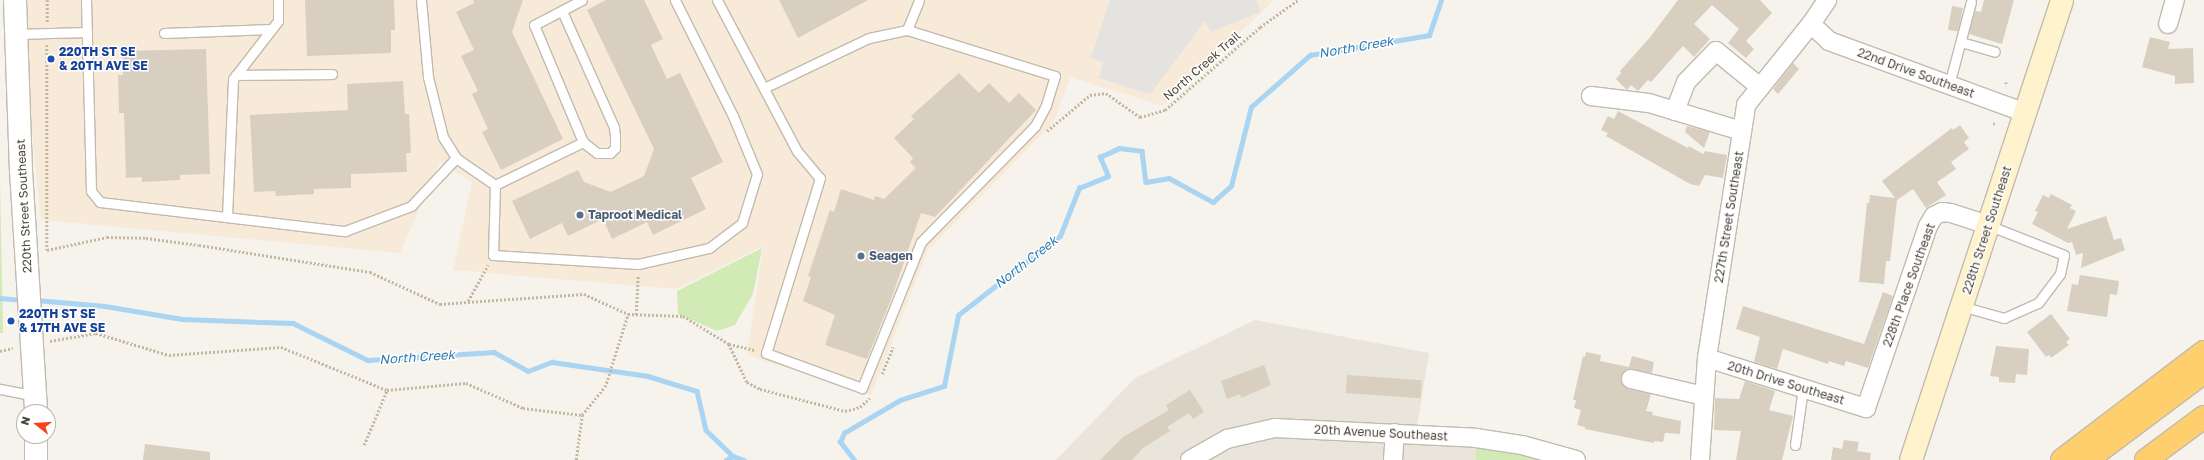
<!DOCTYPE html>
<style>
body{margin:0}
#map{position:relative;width:2204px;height:460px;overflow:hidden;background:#f6f3ec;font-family:"Golos Text",sans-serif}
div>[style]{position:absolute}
.residential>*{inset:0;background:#eae5da}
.commercial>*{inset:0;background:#f7ead8}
.green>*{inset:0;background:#d2eab5}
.parking>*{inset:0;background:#e5e3e0}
.stream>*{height:4.5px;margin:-2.25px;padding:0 2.25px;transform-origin:2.25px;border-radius:2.25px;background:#a9d4f2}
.building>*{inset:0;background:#d8cfc1;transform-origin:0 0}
.path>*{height:2.5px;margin-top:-1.25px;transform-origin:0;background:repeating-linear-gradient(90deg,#c4b79f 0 2px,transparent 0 4px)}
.roads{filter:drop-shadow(1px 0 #c2bbae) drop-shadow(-1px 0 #c2bbae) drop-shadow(0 1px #c2bbae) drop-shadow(0 -1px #c2bbae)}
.service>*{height:9px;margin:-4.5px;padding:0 4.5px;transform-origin:4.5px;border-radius:4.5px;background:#fff}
.minor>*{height:18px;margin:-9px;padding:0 9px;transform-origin:9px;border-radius:9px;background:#fff}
.tertiary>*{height:22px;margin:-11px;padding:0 11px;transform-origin:11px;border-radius:11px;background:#fff}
.secondary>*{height:22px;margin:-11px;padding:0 11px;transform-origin:11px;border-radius:11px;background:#fff3cd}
.motorway>*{height:22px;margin:-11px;padding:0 11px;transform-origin:11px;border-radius:11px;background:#ffcf6e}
.dots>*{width:11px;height:11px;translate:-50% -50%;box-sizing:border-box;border:2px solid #fff;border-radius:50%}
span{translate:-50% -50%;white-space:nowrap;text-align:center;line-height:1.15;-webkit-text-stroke:3px #fff;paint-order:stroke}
.transit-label{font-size:12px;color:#164399;font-weight:700}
.left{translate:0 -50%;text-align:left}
.street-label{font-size:12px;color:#4b4439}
.service-label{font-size:12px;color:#4e5e75;font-weight:700}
.water-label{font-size:13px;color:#2e7ab2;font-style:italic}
.north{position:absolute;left:16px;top:404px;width:40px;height:40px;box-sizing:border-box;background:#fff;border:1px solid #b7b4b0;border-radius:50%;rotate:287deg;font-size:11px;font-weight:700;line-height:16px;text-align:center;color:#4b4439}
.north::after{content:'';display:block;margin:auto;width:14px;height:18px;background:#fc3f1d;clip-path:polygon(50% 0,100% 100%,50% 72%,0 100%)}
</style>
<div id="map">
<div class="residential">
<div style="clip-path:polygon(1255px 320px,1429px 353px,1416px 433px,1476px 438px,1476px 460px,1056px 460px,1135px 378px)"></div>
</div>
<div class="commercial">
<div style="clip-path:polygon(19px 0,1274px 0,1163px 106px,1070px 77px,1054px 122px,928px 250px,871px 395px,747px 355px,763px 246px,677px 289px,453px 270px,472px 182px,440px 162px,400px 253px,41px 220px)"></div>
</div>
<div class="green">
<div style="clip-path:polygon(0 179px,3px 333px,0 333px)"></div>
<div style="clip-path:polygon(762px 248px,753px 294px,735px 325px,717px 331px,678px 314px,677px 291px)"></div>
<div style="clip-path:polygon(1476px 438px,1576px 460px,1476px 460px)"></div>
</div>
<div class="parking">
<div style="clip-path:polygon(1110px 0,1257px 0,1260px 12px,1211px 32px,1205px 21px,1150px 94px,1099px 78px,1103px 62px,1091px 58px)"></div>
</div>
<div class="stream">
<div style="left:0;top:298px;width:24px;rotate:5deg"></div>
<div style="left:36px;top:300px;width:69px;rotate:5deg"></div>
<div style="left:105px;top:306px;width:78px;rotate:9.6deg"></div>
<div style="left:182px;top:319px;width:111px;rotate:2.1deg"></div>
<div style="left:293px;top:323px;width:84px;rotate:26.3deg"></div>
<div style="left:368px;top:360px;width:126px;rotate:-3.6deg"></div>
<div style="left:494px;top:352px;width:39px;rotate:29deg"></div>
<div style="left:528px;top:371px;width:26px;rotate:-21deg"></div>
<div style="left:552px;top:362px;width:97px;rotate:8.3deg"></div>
<div style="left:648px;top:376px;width:51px;rotate:17deg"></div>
<div style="left:697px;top:391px;width:40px;rotate:77deg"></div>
<div style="left:706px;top:430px;width:37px;rotate:44deg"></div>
<div style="left:733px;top:456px;width:12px;rotate:20deg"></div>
<div style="left:726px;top:460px;width:8px;rotate:-30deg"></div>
<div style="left:854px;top:460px;width:23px;rotate:-128deg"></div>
<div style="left:840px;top:442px;width:10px;rotate:-66deg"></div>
<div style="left:844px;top:433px;width:65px;rotate:-30.5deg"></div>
<div style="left:900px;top:400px;width:46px;rotate:-17.7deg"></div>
<div style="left:944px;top:386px;width:72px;rotate:-78.8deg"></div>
<div style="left:958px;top:315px;width:129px;rotate:-37.8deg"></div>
<div style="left:1060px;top:236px;width:52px;rotate:-68.4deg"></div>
<div style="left:1079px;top:188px;width:31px;rotate:-22deg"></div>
<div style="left:1108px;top:176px;width:21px;rotate:-113deg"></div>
<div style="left:1100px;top:157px;width:21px;rotate:-25deg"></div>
<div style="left:1119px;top:148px;width:23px;rotate:7deg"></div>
<div style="left:1142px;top:151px;width:31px;rotate:83deg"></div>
<div style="left:1146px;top:182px;width:23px;rotate:-10deg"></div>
<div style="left:1169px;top:178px;width:50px;rotate:28.6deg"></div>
<div style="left:1213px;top:202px;width:24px;rotate:-42deg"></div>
<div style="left:1231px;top:186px;width:81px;rotate:-75.8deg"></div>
<div style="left:1251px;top:107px;width:79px;rotate:-41.4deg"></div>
<div style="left:1310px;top:55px;width:121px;rotate:-9.5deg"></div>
<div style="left:1429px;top:35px;width:37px;rotate:-71deg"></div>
</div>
<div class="building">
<div style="clip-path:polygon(305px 0,394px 0,395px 30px,391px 30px,391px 53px,307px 56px)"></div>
<div style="clip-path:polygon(473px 0,523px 0,512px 32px,563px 139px,501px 170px,482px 132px,488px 129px,472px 94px,478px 91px,461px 56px,474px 50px,456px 12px,474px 3px)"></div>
<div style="clip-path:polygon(606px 0,644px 0,663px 39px,651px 45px,667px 79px,680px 73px,723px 162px,691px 178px,706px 209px,653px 235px,647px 222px,612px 239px,603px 219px,568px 236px,562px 223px,530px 239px,512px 201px,578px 170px,584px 182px,611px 192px,644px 176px,654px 149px,587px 10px)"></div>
<div style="clip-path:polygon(779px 0,868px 0,798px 38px)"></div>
<div style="clip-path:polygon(1678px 0,1760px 0,1772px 13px,1746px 41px,1754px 49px,1746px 58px,1728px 43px,1739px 29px,1712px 5px,1694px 24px,1710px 39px,1694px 57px,1683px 46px,1651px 82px,1648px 80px,1638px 91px,1631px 85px,1627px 90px,1616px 79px,1621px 73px,1620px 71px,1651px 36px)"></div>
<div style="clip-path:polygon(1984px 0,2014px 0,2002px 44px,1969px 34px,1975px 11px,1981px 12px)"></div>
<div style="left:1952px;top:6px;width:11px;height:24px;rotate:10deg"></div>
<div style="clip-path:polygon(2150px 37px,2170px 42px,2168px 49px,2193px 48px,2194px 83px,2175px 84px,2175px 76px,2142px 67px)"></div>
<div style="clip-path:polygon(206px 49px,210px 174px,180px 175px,180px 180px,142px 182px,142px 177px,126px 178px,124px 113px,119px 113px,118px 75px,123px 75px,122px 51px)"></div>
<div style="clip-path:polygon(1793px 63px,1799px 69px,1778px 94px,1773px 89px)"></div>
<div style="clip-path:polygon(959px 73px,979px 93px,989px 83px,1009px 103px,1019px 93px,1036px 110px,935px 217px,921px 213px,893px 294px,867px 359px,825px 345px,835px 315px,803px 301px,811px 277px,808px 276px,830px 210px,834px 212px,841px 189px,874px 200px,875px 196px,884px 199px,916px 168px,910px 162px,913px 158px,894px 138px,914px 119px,911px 116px)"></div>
<div style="clip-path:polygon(403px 81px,405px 114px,409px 114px,411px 153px,406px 153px,407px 172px,351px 174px,351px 188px,314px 189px,314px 194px,276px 196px,275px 191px,254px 192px,250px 115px,348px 110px,347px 84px)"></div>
<div style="clip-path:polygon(1618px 111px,1688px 148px,1689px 146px,1703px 154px,1705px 151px,1727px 155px,1723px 178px,1705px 175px,1699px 186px,1690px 184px,1606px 136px,1608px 133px,1601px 130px,1608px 116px,1614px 119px)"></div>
<div style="clip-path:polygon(1960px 125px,1969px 138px,1964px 142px,1969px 149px,1951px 162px,1956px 169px,1937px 182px,1946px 195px,1926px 208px,1913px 189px,1897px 200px,1890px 261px,1886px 261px,1884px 284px,1859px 282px,1867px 203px,1869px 203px,1870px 195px,1895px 198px,1882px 181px,1952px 128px,1953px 130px)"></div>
<div style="clip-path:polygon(1687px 126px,1710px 132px,1704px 148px,1685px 132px)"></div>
<div style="clip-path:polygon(2051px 194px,2072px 205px,2070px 208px,2076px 211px,2067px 229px,2106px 216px,2114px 240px,2121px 238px,2125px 250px,2081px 268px,2083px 253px,2076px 255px,2072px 242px,2068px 243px,2032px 224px,2038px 212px,2035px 211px,2043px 195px,2049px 198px)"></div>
<div style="clip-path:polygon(2080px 275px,2119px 281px,2117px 295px,2110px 294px,2107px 317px,2067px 311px,2072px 284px,2078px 285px)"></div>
<div style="clip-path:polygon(1883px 292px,1893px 296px,1868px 368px,1846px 361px,1844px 366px,1829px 361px,1828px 364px,1783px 349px,1777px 369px,1754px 362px,1760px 337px,1736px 329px,1743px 306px,1864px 344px)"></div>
<div style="clip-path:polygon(2051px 314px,2070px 339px,2066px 342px,2069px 345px,2051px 358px,2049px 355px,2046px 357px,2027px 332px)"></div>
<div style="clip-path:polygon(1996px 346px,2029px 349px,2027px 375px,2016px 374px,2015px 383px,1999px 382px,1999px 377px,1990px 376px)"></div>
<div style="clip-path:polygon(1586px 352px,1601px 355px,1600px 361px,1629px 367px,1632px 356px,1654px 362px,1652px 373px,1628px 369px,1621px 376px,1621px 382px,1628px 389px,1651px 394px,1646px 411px,1653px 412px,1652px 415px,1681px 421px,1680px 434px,1665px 433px,1663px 442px,1654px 441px,1654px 443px,1585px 429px,1585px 427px,1577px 425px,1581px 410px,1574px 408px,1576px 400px,1573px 400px,1583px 356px,1585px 357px)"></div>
<div style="clip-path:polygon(1264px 365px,1271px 385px,1241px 398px,1240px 394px,1227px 399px,1221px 381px)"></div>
<div style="left:1347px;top:375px;width:75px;height:18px;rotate:4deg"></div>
<div style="clip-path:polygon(1745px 381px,1775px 391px,1769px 410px,1793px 416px,1782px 460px,1736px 460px,1741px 431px,1714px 430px,1715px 398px,1739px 399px)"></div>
<div style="clip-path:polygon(1190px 390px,1204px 412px,1193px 419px,1189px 413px,1167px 427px,1170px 431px,1143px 448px,1132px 460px,1100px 460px,1123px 437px,1169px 410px,1166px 405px)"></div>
<div style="clip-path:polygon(1844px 440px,1859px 442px,1857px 451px,1871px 453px,1870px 460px,1831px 460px,1833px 447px,1842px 449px)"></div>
<div style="clip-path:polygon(145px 444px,210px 452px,210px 460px,143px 460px)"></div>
</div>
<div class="path">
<div style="left:47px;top:22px;width:22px;rotate:-90deg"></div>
<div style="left:47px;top:45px;width:205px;rotate:90deg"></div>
<div style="left:47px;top:250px;width:61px;rotate:-12.2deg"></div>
<div style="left:107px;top:237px;width:39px;rotate:1deg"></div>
<div style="left:146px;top:238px;width:53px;rotate:7.5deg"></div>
<div style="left:199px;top:245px;width:173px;rotate:9deg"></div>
<div style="left:370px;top:272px;width:77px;rotate:24.6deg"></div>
<div style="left:440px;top:304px;width:144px;rotate:-4deg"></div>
<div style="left:584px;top:294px;width:48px;rotate:24.4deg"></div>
<div style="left:628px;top:314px;width:55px;rotate:2.1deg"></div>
<div style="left:683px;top:316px;width:54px;rotate:31.3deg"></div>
<div style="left:729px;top:344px;width:42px;rotate:64.7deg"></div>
<div style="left:747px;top:382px;width:15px;rotate:28deg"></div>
<div style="left:760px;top:389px;width:88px;rotate:14.5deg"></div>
<div style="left:845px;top:411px;width:16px;rotate:-15deg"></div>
<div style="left:860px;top:407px;width:13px;rotate:-42deg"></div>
<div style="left:2006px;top:82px;width:4px;rotate:76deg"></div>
<div style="left:1993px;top:124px;width:2px;rotate:-27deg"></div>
<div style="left:1047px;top:131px;width:56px;rotate:-39.9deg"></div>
<div style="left:1090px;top:95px;width:16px;rotate:-7deg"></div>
<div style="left:1106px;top:93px;width:42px;rotate:35.2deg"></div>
<div style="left:1140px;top:117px;width:26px;rotate:-16deg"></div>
<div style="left:1165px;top:110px;width:126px;rotate:-41.1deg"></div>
<div style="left:1260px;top:27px;width:47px;rotate:-35.4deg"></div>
<div style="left:468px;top:301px;width:41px;rotate:-60.9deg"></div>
<div style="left:636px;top:315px;width:40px;rotate:-87.1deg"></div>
<div style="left:50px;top:341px;width:47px;rotate:-9.9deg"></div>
<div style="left:96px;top:333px;width:76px;rotate:16.8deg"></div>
<div style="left:169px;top:355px;width:112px;rotate:-4.1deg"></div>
<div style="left:281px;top:347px;width:114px;rotate:22.1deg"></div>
<div style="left:387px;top:390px;width:79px;rotate:-5.1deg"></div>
<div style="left:466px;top:383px;width:62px;rotate:23.7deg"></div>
<div style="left:523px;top:408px;width:59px;rotate:6.8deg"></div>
<div style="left:582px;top:415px;width:36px;rotate:-51deg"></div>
<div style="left:605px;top:387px;width:77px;rotate:-72.5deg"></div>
<div style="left:729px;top:344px;width:28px;rotate:13deg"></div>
<div style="left:0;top:351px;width:13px;rotate:-13deg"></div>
<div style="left:882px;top:374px;width:29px;rotate:-68deg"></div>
<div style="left:364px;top:445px;width:60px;rotate:-67.3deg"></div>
<div style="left:576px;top:460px;width:45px;rotate:-82.4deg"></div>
</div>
<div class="roads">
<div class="service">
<div style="left:86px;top:0;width:191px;rotate:88.5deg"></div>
<div style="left:91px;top:191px;width:14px;rotate:51deg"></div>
<div style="left:100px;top:202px;width:247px;rotate:6.8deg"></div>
<div style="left:345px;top:231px;width:71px;rotate:-20.7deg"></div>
<div style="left:411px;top:206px;width:66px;rotate:-46.8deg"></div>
<div style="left:456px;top:158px;width:47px;rotate:34.7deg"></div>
<div style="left:495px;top:185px;width:70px;rotate:91.6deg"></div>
<div style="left:493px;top:255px;width:145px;rotate:3.6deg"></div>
<div style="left:638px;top:264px;width:73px;rotate:-12.7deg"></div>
<div style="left:709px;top:248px;width:41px;rotate:-37.1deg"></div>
<div style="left:742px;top:223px;width:51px;rotate:-73deg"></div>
<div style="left:757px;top:174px;width:63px;rotate:-112.5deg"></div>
<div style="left:733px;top:116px;width:130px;rotate:-116.6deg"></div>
<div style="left:421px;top:0;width:77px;rotate:84.8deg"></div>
<div style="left:428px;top:77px;width:62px;rotate:76deg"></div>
<div style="left:443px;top:137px;width:25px;rotate:58deg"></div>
<div style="left:717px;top:0;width:171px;rotate:62.1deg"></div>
<div style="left:797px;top:151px;width:35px;rotate:50deg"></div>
<div style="left:820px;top:178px;width:183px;rotate:107.1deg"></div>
<div style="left:766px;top:353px;width:102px;rotate:20deg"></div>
<div style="left:862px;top:388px;width:157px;rotate:-68deg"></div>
<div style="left:921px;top:242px;width:163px;rotate:-45.5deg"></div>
<div style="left:1035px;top:126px;width:24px;rotate:-62deg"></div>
<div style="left:1046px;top:105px;width:30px;rotate:-73deg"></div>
<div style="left:1055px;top:76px;width:155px;rotate:-162.7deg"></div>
<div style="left:907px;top:30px;width:32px;rotate:-68deg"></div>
<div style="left:562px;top:11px;width:127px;rotate:65.9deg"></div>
<div style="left:614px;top:127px;width:9px;rotate:84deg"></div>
<div style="left:615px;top:136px;width:12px;rotate:90deg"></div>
<div style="left:615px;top:148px;width:7px;rotate:135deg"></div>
<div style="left:610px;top:153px;width:13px;rotate:180deg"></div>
<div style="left:597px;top:153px;width:18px;rotate:-142deg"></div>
<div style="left:164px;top:33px;width:107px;rotate:-2.1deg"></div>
<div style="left:16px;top:34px;width:71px;rotate:-1.6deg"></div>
<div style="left:1961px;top:42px;width:35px;rotate:16deg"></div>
<div style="left:236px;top:75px;width:96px;rotate:-0.6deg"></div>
<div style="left:1949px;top:85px;width:86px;rotate:-75.2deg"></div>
<div style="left:764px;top:88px;width:116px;rotate:-25.5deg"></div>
<div style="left:869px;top:38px;width:39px;rotate:-12deg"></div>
<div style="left:495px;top:185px;width:98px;rotate:-26deg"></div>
<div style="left:583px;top:142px;width:127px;rotate:-112.7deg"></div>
<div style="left:534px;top:25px;width:54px;rotate:-27.5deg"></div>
<div style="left:227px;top:217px;width:138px;rotate:-87.5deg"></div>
<div style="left:233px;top:79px;width:73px;rotate:-52.2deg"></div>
<div style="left:278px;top:21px;width:21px;rotate:-90deg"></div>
<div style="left:1961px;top:306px;width:45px;rotate:15.6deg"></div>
<div style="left:2004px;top:318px;width:37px;rotate:-24deg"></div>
<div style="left:2038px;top:303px;width:36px;rotate:-53deg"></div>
<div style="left:2060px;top:274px;width:19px;rotate:-78deg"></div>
<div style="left:2064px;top:255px;width:82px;rotate:-158.5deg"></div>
<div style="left:0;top:389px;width:36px;rotate:11deg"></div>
<div style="left:1795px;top:445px;width:58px;rotate:-82deg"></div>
</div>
<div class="minor">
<div style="left:1811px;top:24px;width:25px;rotate:43deg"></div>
<div style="left:1829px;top:41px;width:210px;rotate:20.1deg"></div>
<div style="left:2168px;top:24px;width:25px;rotate:-74deg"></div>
<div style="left:1591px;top:96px;width:58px;rotate:6.9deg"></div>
<div style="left:1649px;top:103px;width:97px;rotate:16.8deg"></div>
<div style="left:1675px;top:111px;width:31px;rotate:-69deg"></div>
<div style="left:1686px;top:82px;width:43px;rotate:-45.9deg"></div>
<div style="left:1716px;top:51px;width:57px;rotate:39.3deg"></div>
<div style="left:1707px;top:358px;width:167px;rotate:17.5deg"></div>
<div style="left:1866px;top:408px;width:192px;rotate:-71.2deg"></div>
<div style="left:1928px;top:226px;width:12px;rotate:-59deg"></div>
<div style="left:1934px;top:216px;width:9px;rotate:-27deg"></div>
<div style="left:1942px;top:212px;width:9px;rotate:6deg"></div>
<div style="left:1951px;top:213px;width:39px;rotate:18deg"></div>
<div style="left:1631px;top:379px;width:75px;rotate:13.1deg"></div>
<div style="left:1190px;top:460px;width:43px;rotate:-29.6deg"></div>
<div style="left:1227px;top:439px;width:49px;rotate:-12.9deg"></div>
<div style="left:1275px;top:428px;width:201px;rotate:2.8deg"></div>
<div style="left:1476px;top:438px;width:47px;rotate:8.7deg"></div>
<div style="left:1522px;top:445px;width:56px;rotate:15.5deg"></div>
<div style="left:1393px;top:460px;width:27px;rotate:-86deg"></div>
<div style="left:1700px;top:460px;width:102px;rotate:-86.1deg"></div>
<div style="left:1707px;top:358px;width:256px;rotate:-81.2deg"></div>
<div style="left:1746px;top:105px;width:104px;rotate:-51.3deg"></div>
<div style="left:1811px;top:24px;width:29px;rotate:-56deg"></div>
</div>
<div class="tertiary">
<div style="left:15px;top:0;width:171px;rotate:88deg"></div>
<div style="left:21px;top:171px;width:241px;rotate:86.4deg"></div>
<div style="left:36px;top:436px;width:24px;rotate:90deg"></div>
</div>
<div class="secondary">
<div style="left:1911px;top:460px;width:484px;rotate:-71.8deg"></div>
</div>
<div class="motorway">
<div style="left:2062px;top:460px;width:178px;rotate:-37.3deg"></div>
<div style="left:2087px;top:460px;width:146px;rotate:-36.9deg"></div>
<div style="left:2146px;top:460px;width:72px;rotate:-36.6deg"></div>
</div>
</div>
<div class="dots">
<div style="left:51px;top:59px;background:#1a4fb4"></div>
<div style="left:580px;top:215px;background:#5c6f8a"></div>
<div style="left:861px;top:256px;background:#5c6f8a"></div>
<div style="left:11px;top:321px;background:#1a4fb4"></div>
</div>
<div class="transit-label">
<span class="left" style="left:59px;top:59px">220TH ST SE<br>&amp; 20TH AVE SE</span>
<span class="left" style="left:19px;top:321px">220TH ST SE<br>&amp; 17TH AVE SE</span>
</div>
<div class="street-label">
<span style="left:1202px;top:66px;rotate:-41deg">North Creek Trail</span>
<span style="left:1916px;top:73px;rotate:20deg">22nd Drive Southeast</span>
<span style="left:24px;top:206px;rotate:-93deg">220th Street Southeast</span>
<span style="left:1729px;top:217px;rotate:-81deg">227th Street Southeast</span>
<span style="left:1987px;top:230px;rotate:-72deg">228th Street Southeast</span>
<span style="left:1909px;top:285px;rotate:-70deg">228th Place Southeast</span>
<span style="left:1786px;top:383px;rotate:17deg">20th Drive Southeast</span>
<span style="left:1381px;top:433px;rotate:3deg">20th Avenue Southeast</span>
</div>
<div class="service-label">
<span class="left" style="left:588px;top:215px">Taproot Medical</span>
<span class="left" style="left:869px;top:256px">Seagen</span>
</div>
<div class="water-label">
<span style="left:1356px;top:47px;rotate:-10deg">North Creek</span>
<span style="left:1026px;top:262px;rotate:-38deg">North Creek</span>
<span style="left:417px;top:357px;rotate:-4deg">North Creek</span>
</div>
<div class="north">N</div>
</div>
